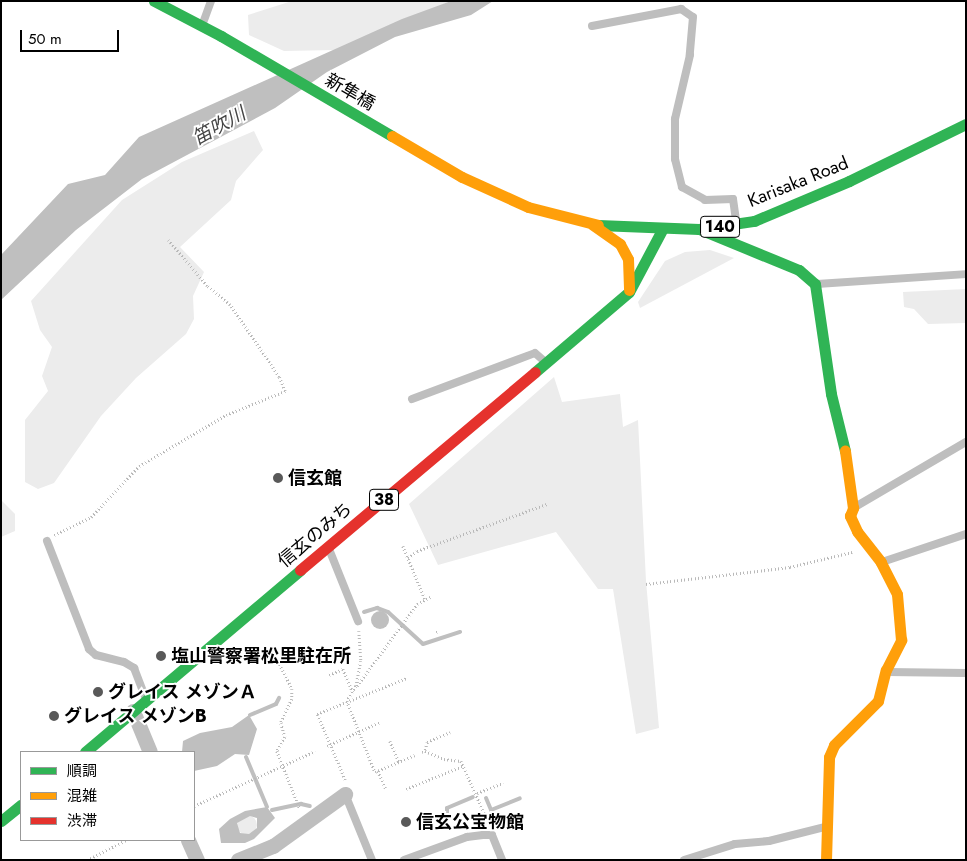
<!DOCTYPE html>
<meta charset="utf-8">
<style>
body{margin:0}
#map{position:relative;width:967px;height:861px;overflow:hidden;background:#fff;font-family:Jost,"Noto Sans JP",sans-serif}
div>[style]{position:absolute}
.green>*{inset:0;background:#ececec}
.round{border-radius:50%}
.water>*{inset:0;background:#bfbfbf}
.stream>*{height:4px;margin:-2px;padding:0 2px;transform-origin:2px;border-radius:2px;background:#bfbfbf}
.path>*{height:2.5px;margin-top:-1.25px;transform-origin:0;background:repeating-linear-gradient(90deg,#b9b9b9 0 1px,transparent 0 3.5px)}
.lane>*{height:8px;margin:-4px;padding:0 4px;transform-origin:4px;border-radius:4px;background:#bebebe}
.street>*{height:15px;margin:-7.5px;padding:0 7.5px;transform-origin:7.5px;border-radius:7.5px;background:#bebebe}
.fast>*{height:11px;margin:-5.5px;padding:0 5.5px;transform-origin:5.5px;border-radius:5.5px;background:#30b455}
.slow>*{height:11px;margin:-5.5px;padding:0 5.5px;transform-origin:5.5px;border-radius:5.5px;background:#ff9f0a}
.jam>*{height:11px;margin:-5.5px;padding:0 5.5px;transform-origin:5.5px;border-radius:5.5px;background:#e5322d}
.dots>*{width:14px;height:14px;translate:-50% -50%;box-sizing:border-box;border:2px solid #fff;border-radius:50%}
span{translate:-50% -50%;white-space:nowrap;text-align:center;line-height:1.15;-webkit-text-stroke:4px #fff;paint-order:stroke}
.shield-label span{padding:1px 4px;background:#fff;border:1px solid;border-radius:4px;-webkit-text-stroke-width:0}
.shield-label{font-size:16px;color:#000;font-weight:700}
.street-label{font-size:18px;color:#000}
.poi-label{font-size:18px;color:#000;font-weight:700}
.left{translate:0 -50%;text-align:left}
.water-label{font-size:19px;color:#444;font-style:italic}
.frame{position:absolute;inset:0;border:2px solid #000;pointer-events:none}
.legend{position:absolute;left:20px;top:751px;width:175px;height:90px;box-sizing:border-box;background:#fff;border:1px solid #999;margin:0;padding:6px 9px;list-style:none;font-size:15px;color:#000}
.legend li{display:flex;align-items:center;gap:10px;height:25px}
.legend b{width:25px;border:1px solid #999}
.scale{position:absolute;left:20px;top:30px;width:99px;height:22px;box-sizing:border-box;border:2px solid #000;border-top:0;padding-left:6px;font-size:15px;line-height:18px;white-space:nowrap;color:#000;-webkit-text-stroke:4px #fff;paint-order:stroke}
</style>
<div id="map">
<div class="green">
<div style="clip-path:polygon(292px 1px,451px 1px,335px 50px,284px 51px,249px 35px,248px 15px)"></div>
<div style="clip-path:polygon(254px 131px,263px 150px,236px 181px,231px 200px,180px 247px,204px 272px,193px 296px,194px 319px,186px 334px,136px 378px,101px 416px,54px 483px,38px 489px,25px 482px,25px 420px,48px 391px,42px 376px,52px 347px,40px 330px,31px 301px,122px 200px,182px 162px)"></div>
<div style="clip-path:polygon(710px 250px,734px 258px,640px 308px,638px 302px,665px 261px,685px 252px)"></div>
<div style="clip-path:polygon(966px 289px,966px 323px,928px 324px,914px 309px,904px 307px,903px 292px)"></div>
<div style="clip-path:polygon(554px 377px,562px 402px,620px 394px,623px 427px,638px 420px,646px 581px,659px 728px,636px 734px,613px 589px,598px 589px,556px 532px,438px 565px,409px 504px)"></div>
<div style="clip-path:polygon(1px 500px,15px 514px,15px 531px,1px 537px)"></div>
<div class="round" style="left:237px;top:815px;width:20px;height:20px"></div>
</div>
<div class="water">
<div style="clip-path:polygon(451px 1px,493px 1px,471px 15px,395px 37px,327px 72px,275px 108px,142px 179px,76px 230px,1px 300px,1px 255px,68px 184px,105px 175px,139px 137px,402px 19px)"></div>
<div class="round" style="left:371px;top:611px;width:18px;height:18px"></div>
<div style="clip-path:polygon(249px 715px,257px 729px,249px 755px,235px 754px,217px 766px,194px 771px,194px 752px,182px 752px,183px 741px,200px 733px,232px 727px)"></div>
<div style="clip-path:polygon(evenodd,267px 807px,275px 818px,254px 839px,245px 843px,221px 843px,219px 829px,230px 819px,245px 811px,267px 807px,250px 816px,257px 818px,257px 828px,249px 834px,240px 833px,237px 823px,250px 816px)"></div>
</div>
<div class="stream">
<div style="left:364px;top:612px;width:14px;rotate:-17deg"></div>
<div style="left:377px;top:608px;width:12px;rotate:20deg"></div>
<div style="left:388px;top:612px;width:47px;rotate:42.4deg"></div>
<div style="left:423px;top:644px;width:39px;rotate:-18deg"></div>
<div style="left:250px;top:715px;width:28px;rotate:-23deg"></div>
<div style="left:276px;top:704px;width:7px;rotate:-63deg"></div>
<div style="left:246px;top:757px;width:54px;rotate:67.2deg"></div>
<div style="left:486px;top:798px;width:13px;rotate:67deg"></div>
<div style="left:491px;top:810px;width:31px;rotate:-22deg"></div>
<div style="left:272px;top:810px;width:30px;rotate:-12deg"></div>
<div style="left:301px;top:804px;width:9px;rotate:13deg"></div>
<div style="left:447px;top:816px;width:8px;rotate:-90deg"></div>
<div style="left:447px;top:808px;width:28px;rotate:-23deg"></div>
</div>
<div class="path">
<div style="left:54px;top:535px;width:41px;rotate:-25.9deg"></div>
<div style="left:91px;top:517px;width:70px;rotate:-46.7deg"></div>
<div style="left:139px;top:466px;width:101px;rotate:-30.4deg"></div>
<div style="left:226px;top:415px;width:64px;rotate:-22.1deg"></div>
<div style="left:285px;top:391px;width:15px;rotate:-113deg"></div>
<div style="left:279px;top:377px;width:87px;rotate:-124.2deg"></div>
<div style="left:230px;top:305px;width:30px;rotate:-140deg"></div>
<div style="left:207px;top:286px;width:60px;rotate:-130.3deg"></div>
<div style="left:403px;top:546px;width:57px;rotate:67.5deg"></div>
<div style="left:408px;top:558px;width:11px;rotate:-38deg"></div>
<div style="left:417px;top:551px;width:138px;rotate:-19.9deg"></div>
<div style="left:646px;top:584px;width:145px;rotate:-6.7deg"></div>
<div style="left:790px;top:567px;width:64px;rotate:-13.6deg"></div>
<div style="left:359px;top:631px;width:30px;rotate:86deg"></div>
<div style="left:361px;top:661px;width:25px;rotate:101deg"></div>
<div style="left:356px;top:686px;width:17px;rotate:121deg"></div>
<div style="left:347px;top:701px;width:76px;rotate:68.5deg"></div>
<div style="left:375px;top:772px;width:43px;rotate:-23deg"></div>
<div style="left:436px;top:632px;width:2px;rotate:-27deg"></div>
<div style="left:278px;top:661px;width:31px;rotate:63deg"></div>
<div style="left:292px;top:689px;width:10px;rotate:90deg"></div>
<div style="left:292px;top:699px;width:26px;rotate:115deg"></div>
<div style="left:281px;top:723px;width:15px;rotate:74deg"></div>
<div style="left:285px;top:737px;width:16px;rotate:120deg"></div>
<div style="left:277px;top:751px;width:62px;rotate:68.4deg"></div>
<div style="left:329px;top:675px;width:15px;rotate:-23deg"></div>
<div style="left:343px;top:669px;width:25px;rotate:67deg"></div>
<div style="left:357px;top:686px;width:102px;rotate:-53.8deg"></div>
<div style="left:417px;top:604px;width:15px;rotate:-28deg"></div>
<div style="left:390px;top:741px;width:23px;rotate:67deg"></div>
<div style="left:327px;top:746px;width:58px;rotate:-24.4deg"></div>
<div style="left:425px;top:750px;width:8px;rotate:-76deg"></div>
<div style="left:427px;top:742px;width:25px;rotate:-23deg"></div>
<div style="left:422px;top:752px;width:3px;rotate:-18deg"></div>
<div style="left:425px;top:751px;width:21px;rotate:23deg"></div>
<div style="left:444px;top:759px;width:17px;rotate:7deg"></div>
<div style="left:461px;top:761px;width:71px;rotate:66deg"></div>
<div style="left:378px;top:771px;width:20px;rotate:66deg"></div>
<div style="left:345px;top:780px;width:72px;rotate:-113deg"></div>
<div style="left:317px;top:714px;width:97px;rotate:-21.8deg"></div>
<div style="left:406px;top:789px;width:61px;rotate:-22deg"></div>
<div style="left:477px;top:793px;width:28px;rotate:-21deg"></div>
<div style="left:194px;top:806px;width:133px;rotate:-24.4deg"></div>
<div style="left:87px;top:860px;width:44px;rotate:-27.1deg"></div>
</div>
<div class="lane">
<div style="left:203px;top:23px;width:23px;rotate:-70deg"></div>
<div style="left:592px;top:26px;width:91px;rotate:-10.8deg"></div>
<div style="left:681px;top:9px;width:14px;rotate:34deg"></div>
<div style="left:693px;top:17px;width:38px;rotate:95deg"></div>
<div style="left:690px;top:55px;width:66px;rotate:103.2deg"></div>
<div style="left:675px;top:119px;width:40px;rotate:90deg"></div>
<div style="left:675px;top:159px;width:29px;rotate:76deg"></div>
<div style="left:682px;top:187px;width:26px;rotate:29deg"></div>
<div style="left:705px;top:200px;width:28px;rotate:-2deg"></div>
<div style="left:733px;top:199px;width:21px;rotate:82deg"></div>
<div style="left:817px;top:284px;width:149px;rotate:-3.8deg"></div>
<div style="left:412px;top:399px;width:131px;rotate:-20.5deg"></div>
<div style="left:535px;top:353px;width:11px;rotate:41deg"></div>
<div style="left:855px;top:507px;width:129px;rotate:-30.4deg"></div>
<div style="left:47px;top:541px;width:116px;rotate:68.7deg"></div>
<div style="left:89px;top:649px;width:9px;rotate:41deg"></div>
<div style="left:96px;top:655px;width:29px;rotate:14deg"></div>
<div style="left:124px;top:662px;width:12px;rotate:31deg"></div>
<div style="left:134px;top:668px;width:31px;rotate:69deg"></div>
<div style="left:329px;top:549px;width:78px;rotate:68.1deg"></div>
<div style="left:882px;top:562px;width:89px;rotate:-18.4deg"></div>
<div style="left:887px;top:672px;width:79px;rotate:0.7deg"></div>
<div style="left:345px;top:794px;width:71px;rotate:67.8deg"></div>
<div style="left:404px;top:860px;width:67px;rotate:-20.1deg"></div>
<div style="left:467px;top:837px;width:16px;rotate:-7deg"></div>
<div style="left:483px;top:835px;width:9px"></div>
<div style="left:492px;top:835px;width:27px;rotate:68deg"></div>
<div style="left:684px;top:860px;width:53px;rotate:-17.4deg"></div>
<div style="left:735px;top:844px;width:34px;rotate:-5deg"></div>
<div style="left:769px;top:841px;width:58px;rotate:-14deg"></div>
</div>
<div class="street">
<div style="left:133px;top:711px;width:44px;rotate:67.5deg"></div>
<div style="left:188px;top:840px;width:22px;rotate:66deg"></div>
<div style="left:238px;top:860px;width:38px;rotate:-22deg"></div>
<div style="left:273px;top:846px;width:89px;rotate:-35.8deg"></div>
</div>
<div class="fast">
<div style="left:154px;top:1px;width:76px;rotate:27.6deg"></div>
<div style="left:221px;top:36px;width:198px;rotate:30.3deg"></div>
<div style="left:598px;top:225px;width:101px;rotate:2.3deg"></div>
<div style="left:699px;top:229px;width:56px;rotate:-8.3deg"></div>
<div style="left:754px;top:221px;width:103px;rotate:-22.8deg"></div>
<div style="left:849px;top:181px;width:130px;rotate:-26deg"></div>
<div style="left:699px;top:229px;width:108px;rotate:22.3deg"></div>
<div style="left:799px;top:270px;width:21px;rotate:41deg"></div>
<div style="left:815px;top:284px;width:111px;rotate:81.7deg"></div>
<div style="left:831px;top:394px;width:59px;rotate:76.2deg"></div>
<div style="left:535px;top:372px;width:123px;rotate:-40.4deg"></div>
<div style="left:629px;top:292px;width:70px;rotate:-62deg"></div>
<div style="left:85px;top:752px;width:282px;rotate:-40.2deg"></div>
<div style="left:1px;top:821px;width:26px;rotate:-39deg"></div>
</div>
<div class="slow">
<div style="left:392px;top:136px;width:81px;rotate:30.4deg"></div>
<div style="left:462px;top:177px;width:72px;rotate:24.4deg"></div>
<div style="left:528px;top:207px;width:72px;rotate:14.4deg"></div>
<div style="left:593px;top:225px;width:33px;rotate:35deg"></div>
<div style="left:620px;top:244px;width:17px;rotate:62deg"></div>
<div style="left:628px;top:259px;width:31px;rotate:88deg"></div>
<div style="left:826px;top:860px;width:103px;rotate:-88.3deg"></div>
<div style="left:829px;top:757px;width:13px;rotate:-67deg"></div>
<div style="left:834px;top:745px;width:62px;rotate:-45deg"></div>
<div style="left:878px;top:701px;width:32px;rotate:-76deg"></div>
<div style="left:886px;top:670px;width:34px;rotate:-63deg"></div>
<div style="left:901px;top:640px;width:46px;rotate:-95deg"></div>
<div style="left:897px;top:594px;width:36px;rotate:-117deg"></div>
<div style="left:881px;top:562px;width:39px;rotate:-128deg"></div>
<div style="left:857px;top:531px;width:17px;rotate:-115deg"></div>
<div style="left:850px;top:516px;width:9px;rotate:-69deg"></div>
<div style="left:853px;top:508px;width:58px;rotate:-98deg"></div>
</div>
<div class="jam">
<div style="left:300px;top:570px;width:307px;rotate:-40.1deg"></div>
</div>
<div class="dots">
<div style="left:278px;top:478px;background:#595959"></div>
<div style="left:161px;top:656px;background:#595959"></div>
<div style="left:98px;top:692px;background:#595959"></div>
<div style="left:54px;top:716px;background:#595959"></div>
<div style="left:406px;top:822px;background:#595959"></div>
</div>
<div class="shield-label">
<span style="left:720px;top:227px">140</span>
<span style="left:384px;top:500px">38</span>
</div>
<div class="street-label">
<span style="left:350px;top:92px;rotate:30deg">新隼橋</span>
<span style="left:798px;top:182px;rotate:-22deg">Karisaka Road</span>
<span style="left:315px;top:535px;rotate:-40deg">信玄のみち</span>
</div>
<div class="poi-label">
<span class="left" style="left:288px;top:478px">信玄館</span>
<span class="left" style="left:171px;top:656px">塩山警察署松里駐在所</span>
<span class="left" style="left:108px;top:692px">グレイス メゾンＡ</span>
<span class="left" style="left:64px;top:716px">グレイス メゾンB</span>
<span class="left" style="left:416px;top:822px">信玄公宝物館</span>
</div>
<div class="water-label">
<span style="left:219px;top:126px;rotate:-29deg">笛吹川</span>
</div>
<div class="frame"></div>
<ul class="legend">
<li><b style="height:6px;background:#30b455"></b>順調</li>
<li><b style="height:6px;background:#ff9f0a"></b>混雑</li>
<li><b style="height:6px;background:#e5322d"></b>渋滞</li>
</ul>
<div class="scale">50 m</div>
</div>
